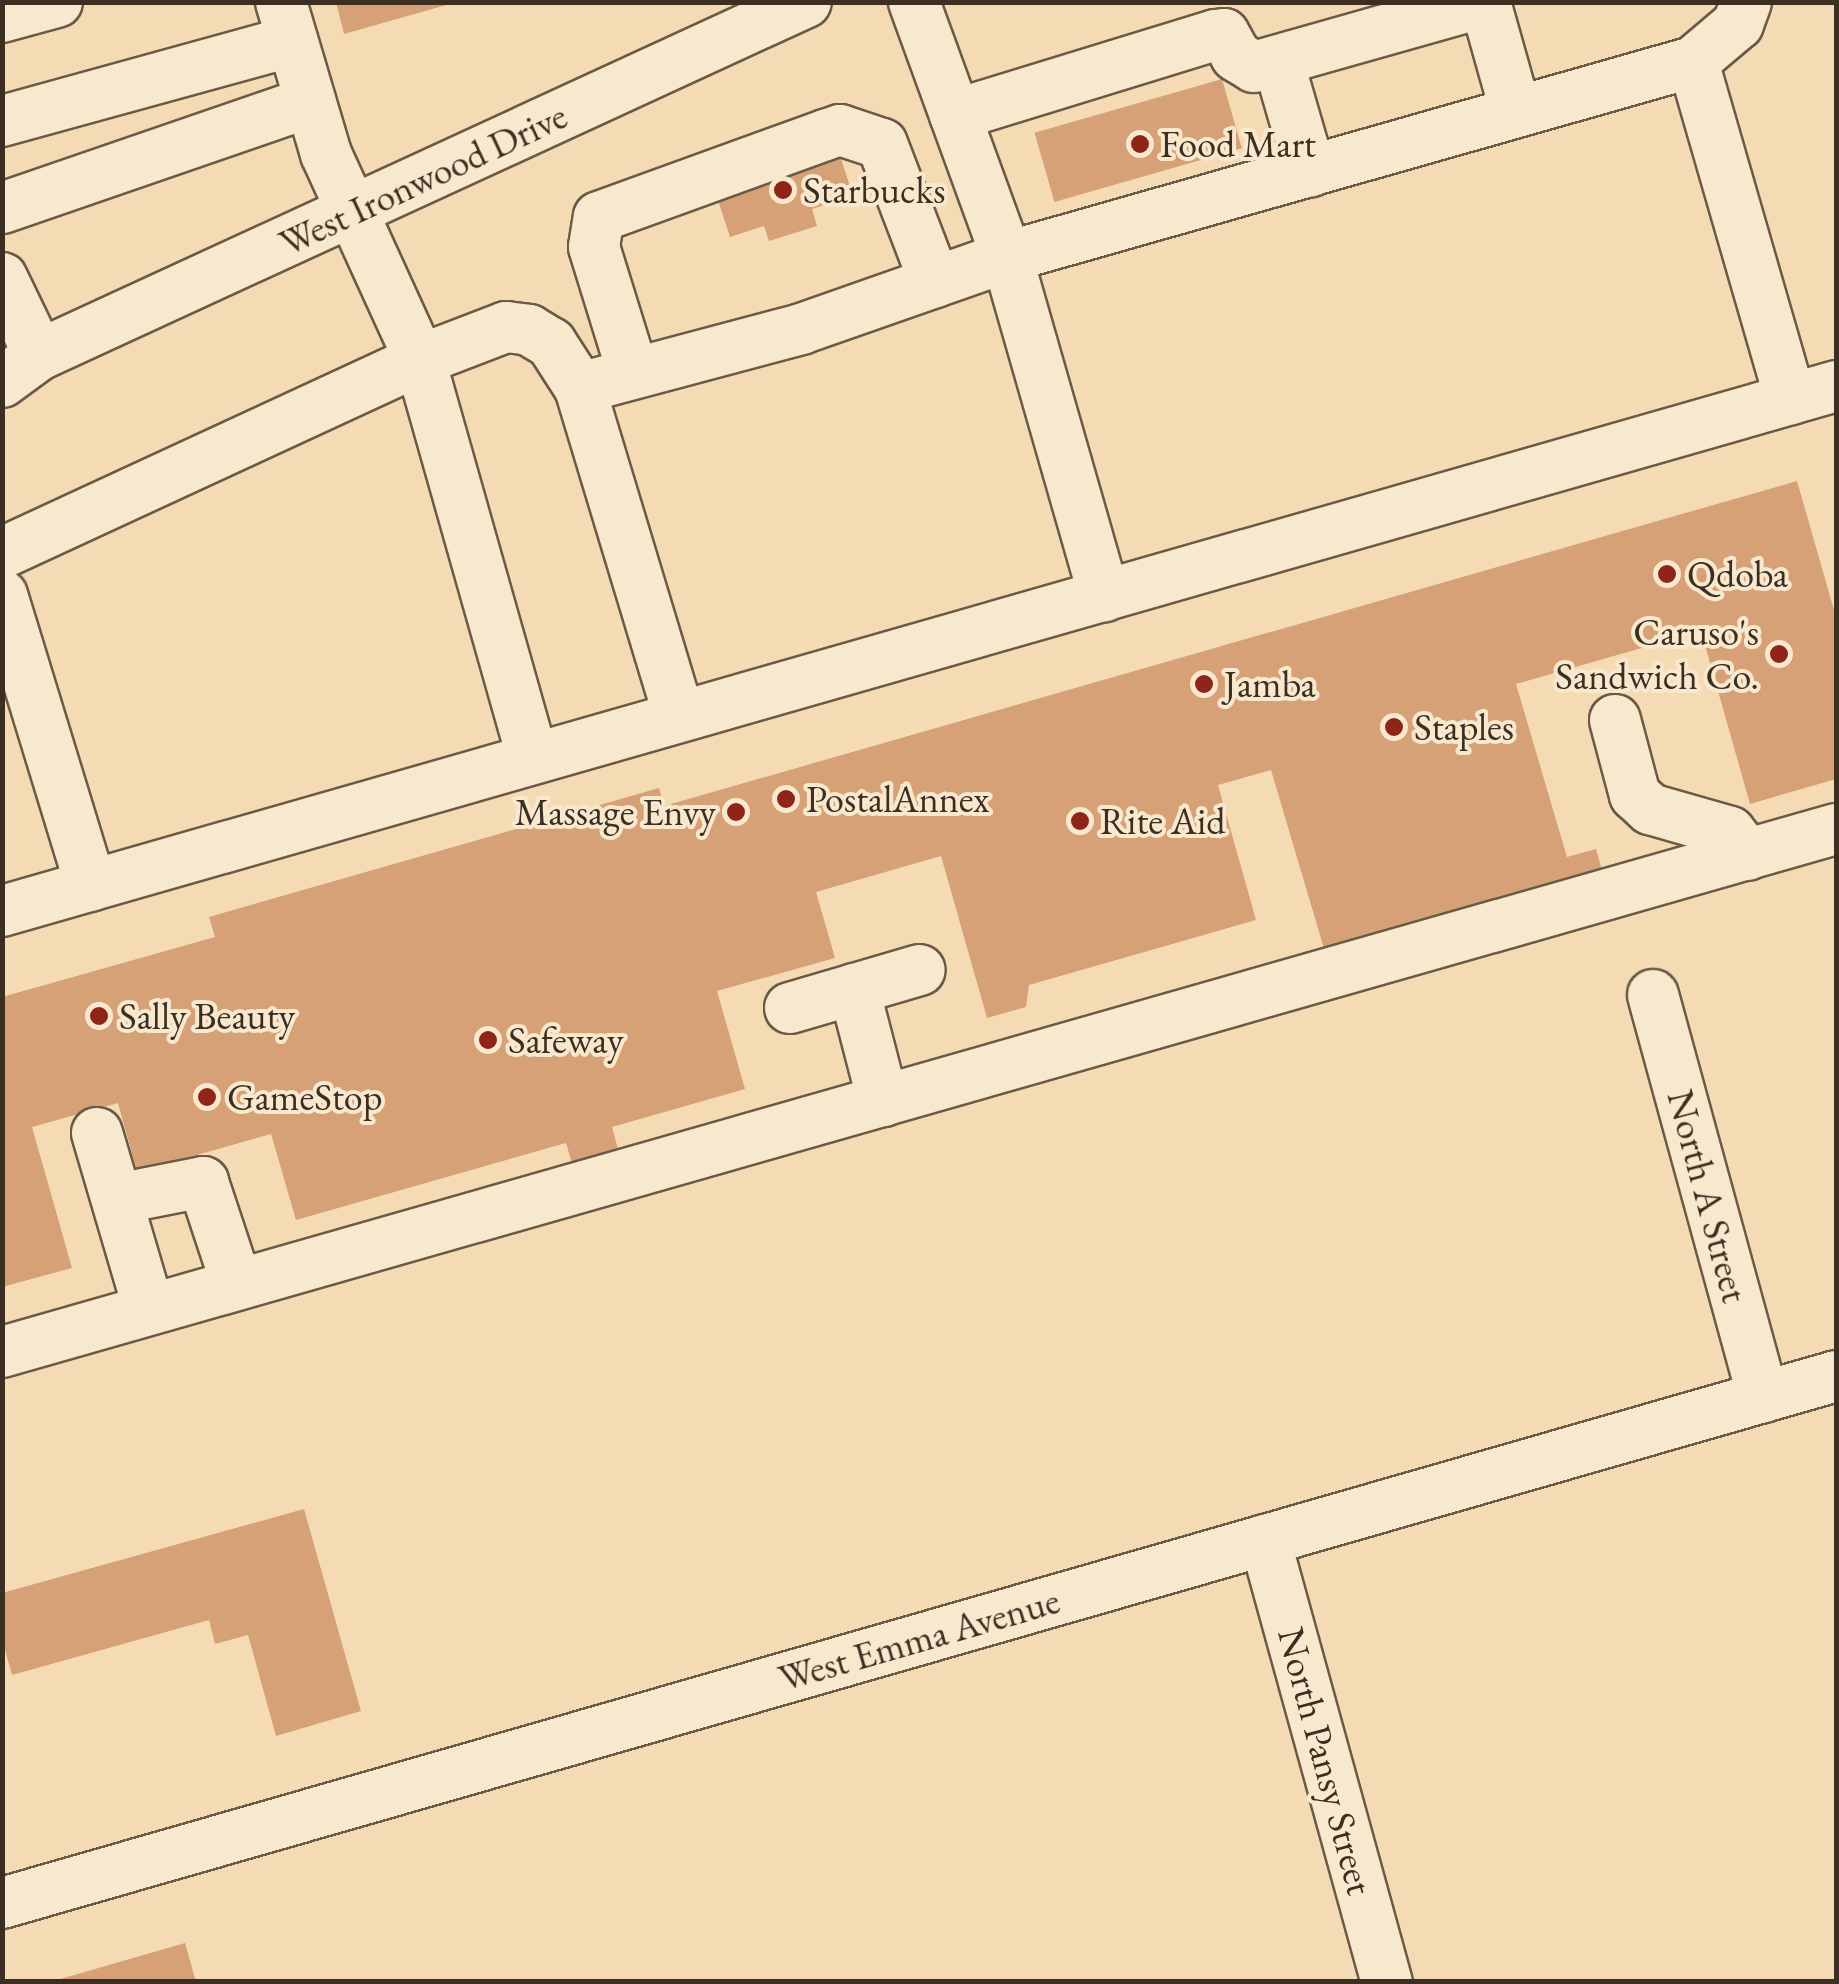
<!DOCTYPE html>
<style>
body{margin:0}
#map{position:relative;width:1839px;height:1984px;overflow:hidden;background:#f4dbb4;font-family:"EB Garamond",serif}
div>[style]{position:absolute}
.building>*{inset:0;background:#d7a177;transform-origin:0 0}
.roads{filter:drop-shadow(2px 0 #6a5a46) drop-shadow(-2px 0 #6a5a46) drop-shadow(0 2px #6a5a46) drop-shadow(0 -2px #6a5a46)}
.minor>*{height:50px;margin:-25px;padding:0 25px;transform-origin:25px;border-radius:25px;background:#f8e8ce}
.dots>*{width:28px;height:28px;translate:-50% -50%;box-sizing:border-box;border:5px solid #f8e8ce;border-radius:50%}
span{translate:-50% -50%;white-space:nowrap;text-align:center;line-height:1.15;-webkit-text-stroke:8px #f8e8ce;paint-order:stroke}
.poi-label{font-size:38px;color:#3c2f22}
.left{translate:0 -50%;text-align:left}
.right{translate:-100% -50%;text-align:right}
.street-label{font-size:38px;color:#3c2f22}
.frame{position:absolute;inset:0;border:5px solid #3c2f22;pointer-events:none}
</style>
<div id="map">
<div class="building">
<div style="clip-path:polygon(336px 2px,450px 2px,450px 4px,344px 34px)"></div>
<div style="left:1222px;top:79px;width:72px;height:195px;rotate:74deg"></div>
<div style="clip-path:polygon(837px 146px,853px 196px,812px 209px,817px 226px,769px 241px,764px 226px,730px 237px,713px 185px)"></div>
<div style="clip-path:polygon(1797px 481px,1836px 617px,1836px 779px,1750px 804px,1701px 631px,1516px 684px,1567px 857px,1596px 849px,1605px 881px,1328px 962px,1271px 770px,1218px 785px,1256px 920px,1029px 985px,1026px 1007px,987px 1018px,941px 856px,816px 892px,835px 958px,717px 991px,745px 1089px,612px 1127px,624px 1171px,578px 1184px,566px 1143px,296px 1220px,271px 1134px,137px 1172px,118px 1103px,32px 1127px,72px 1268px,2px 1287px,2px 997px,215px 937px,209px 917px,659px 788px,664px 806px)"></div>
<div style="clip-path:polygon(304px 1509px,361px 1711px,276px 1736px,248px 1635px,215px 1644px,209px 1620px,12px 1675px,2px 1639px,2px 1593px)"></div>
<div style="clip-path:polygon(185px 1943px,196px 1982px,57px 1982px,57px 1980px)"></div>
</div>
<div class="roads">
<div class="minor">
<div style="left:281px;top:2px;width:159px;rotate:73.5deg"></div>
<div style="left:326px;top:154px;width:226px;rotate:65.5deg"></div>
<div style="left:420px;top:360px;width:412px;rotate:74.2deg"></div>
<div style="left:914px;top:2px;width:271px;rotate:70deg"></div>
<div style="left:1007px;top:257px;width:353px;rotate:74deg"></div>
<div style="left:1485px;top:2px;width:114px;rotate:74.3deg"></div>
<div style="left:2px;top:17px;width:57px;rotate:-15.3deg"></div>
<div style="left:1278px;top:61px;width:115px;rotate:73.8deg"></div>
<div style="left:1693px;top:62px;width:59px;rotate:-40.2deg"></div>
<div style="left:1738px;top:24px;width:23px;rotate:-70deg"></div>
<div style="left:955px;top:115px;width:272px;rotate:-17.1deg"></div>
<div style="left:1215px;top:35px;width:9px;rotate:-6deg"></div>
<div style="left:1224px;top:34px;width:25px;rotate:61deg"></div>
<div style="left:1236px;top:56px;width:21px;rotate:31deg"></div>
<div style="left:1254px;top:67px;width:238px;rotate:-15.8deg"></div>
<div style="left:2px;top:121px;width:301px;rotate:-15.4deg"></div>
<div style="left:2px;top:208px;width:326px;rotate:-19deg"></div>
<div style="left:2px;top:278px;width:85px;rotate:64.3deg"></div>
<div style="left:633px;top:373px;width:132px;rotate:-107.2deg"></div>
<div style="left:594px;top:247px;width:30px;rotate:-81deg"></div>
<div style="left:599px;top:217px;width:240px;rotate:-19.9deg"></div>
<div style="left:825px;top:135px;width:16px;rotate:-18deg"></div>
<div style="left:840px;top:130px;width:44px;rotate:18.4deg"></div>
<div style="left:882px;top:144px;width:148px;rotate:69deg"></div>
<div style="left:2px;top:382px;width:46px;rotate:-36.1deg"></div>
<div style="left:39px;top:355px;width:844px;rotate:-24.71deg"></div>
<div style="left:580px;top:388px;width:229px;rotate:-14.9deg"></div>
<div style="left:801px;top:329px;width:218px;rotate:-19.3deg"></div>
<div style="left:1007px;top:257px;width:713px;rotate:-15.87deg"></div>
<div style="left:1693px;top:62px;width:351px;rotate:73.9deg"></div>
<div style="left:2px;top:553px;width:460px;rotate:-24.8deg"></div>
<div style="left:420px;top:360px;width:92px;rotate:-21deg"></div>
<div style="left:506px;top:327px;width:23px;rotate:7deg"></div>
<div style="left:529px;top:330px;width:26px;rotate:31deg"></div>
<div style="left:551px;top:343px;width:54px;rotate:57.2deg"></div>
<div style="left:580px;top:388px;width:343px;rotate:73.2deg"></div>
<div style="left:2px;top:595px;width:304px;rotate:73deg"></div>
<div style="left:1615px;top:720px;width:78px;rotate:75.1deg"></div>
<div style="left:1635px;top:795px;width:21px;rotate:43deg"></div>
<div style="left:1650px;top:809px;width:83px;rotate:16deg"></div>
<div style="left:1730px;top:832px;width:29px;rotate:52deg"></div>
<div style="left:2px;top:911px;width:1908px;rotate:-15.97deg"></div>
<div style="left:854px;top:989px;width:116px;rotate:75.5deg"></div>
<div style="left:1653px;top:995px;width:417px;rotate:74.7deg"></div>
<div style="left:790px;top:1008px;width:135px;rotate:-16.3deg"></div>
<div style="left:97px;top:1133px;width:184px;rotate:73.6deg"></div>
<div style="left:117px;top:1199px;width:88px;rotate:-11.2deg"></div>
<div style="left:203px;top:1182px;width:108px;rotate:71.7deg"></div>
<div style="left:2px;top:1352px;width:1907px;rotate:-15.92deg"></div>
<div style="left:1265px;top:1540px;width:459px;rotate:74.6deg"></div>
<div style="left:2px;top:1903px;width:1908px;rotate:-16.03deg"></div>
</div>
</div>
<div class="dots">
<div style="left:1140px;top:144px;background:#8f2418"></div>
<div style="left:783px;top:190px;background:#8f2418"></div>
<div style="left:1667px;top:574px;background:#8f2418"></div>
<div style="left:1779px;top:654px;background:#8f2418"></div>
<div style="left:1204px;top:684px;background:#8f2418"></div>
<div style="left:1394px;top:727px;background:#8f2418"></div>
<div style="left:786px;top:799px;background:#8f2418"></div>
<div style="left:736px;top:812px;background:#8f2418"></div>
<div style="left:1080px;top:821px;background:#8f2418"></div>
<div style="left:99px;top:1016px;background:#8f2418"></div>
<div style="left:488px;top:1040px;background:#8f2418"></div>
<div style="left:207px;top:1097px;background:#8f2418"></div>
</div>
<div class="poi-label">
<span class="left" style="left:1160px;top:144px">Food Mart</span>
<span class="left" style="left:803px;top:190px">Starbucks</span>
<span class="left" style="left:1687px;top:574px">Qdoba</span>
<span class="right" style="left:1759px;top:654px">Caruso's<br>Sandwich Co.</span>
<span class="left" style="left:1224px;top:684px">Jamba</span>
<span class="left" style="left:1414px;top:727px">Staples</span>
<span class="left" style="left:806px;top:799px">PostalAnnex</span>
<span class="right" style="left:716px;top:812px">Massage Envy</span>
<span class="left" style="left:1100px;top:821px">Rite Aid</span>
<span class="left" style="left:119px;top:1016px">Sally Beauty</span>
<span class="left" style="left:508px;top:1040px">Safeway</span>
<span class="left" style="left:227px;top:1097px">GameStop</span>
</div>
<div class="street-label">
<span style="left:423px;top:179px;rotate:-25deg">West Ironwood Drive</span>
<span style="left:1708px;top:1196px;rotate:75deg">North A Street</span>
<span style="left:919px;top:1639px;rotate:-16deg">West Emma Avenue</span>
<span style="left:1326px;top:1761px;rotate:75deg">North Pansy Street</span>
</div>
<div class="frame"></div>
</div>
